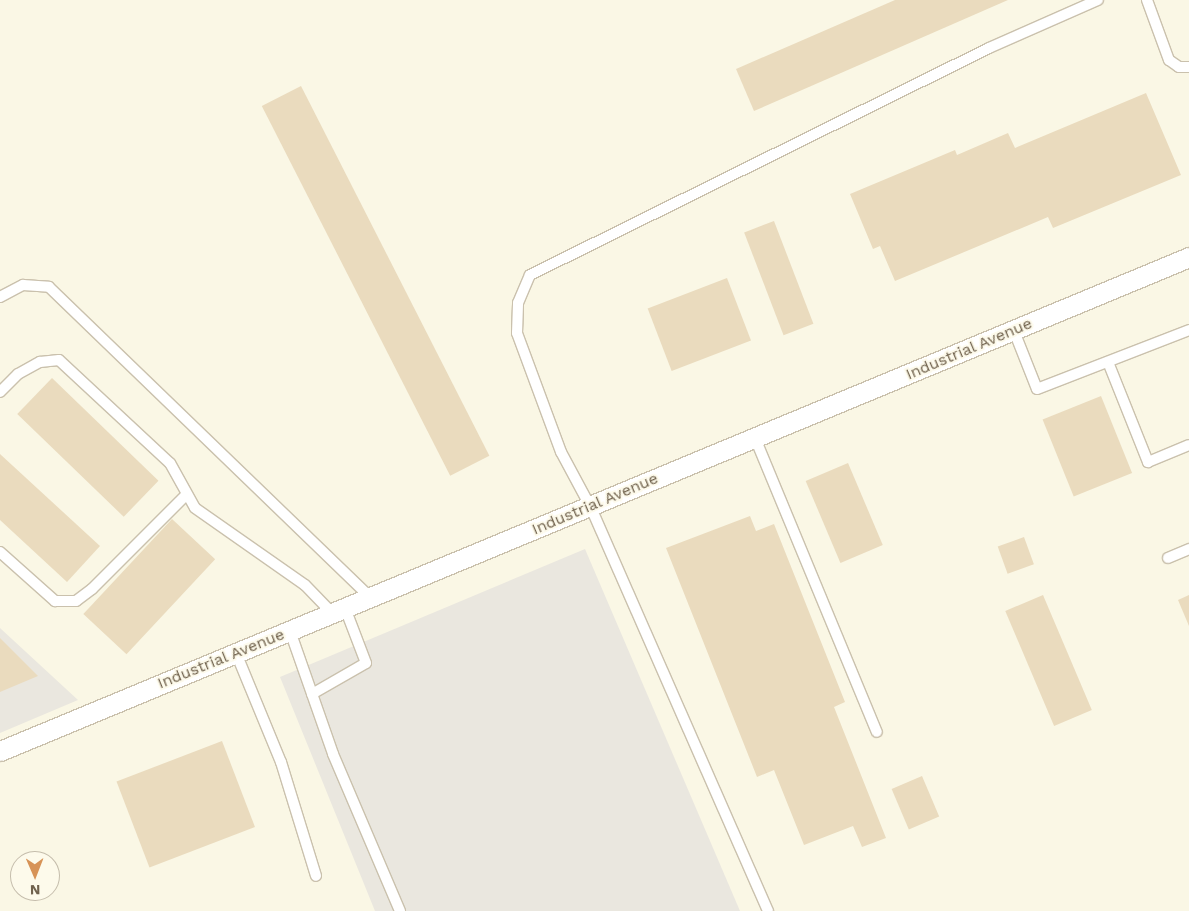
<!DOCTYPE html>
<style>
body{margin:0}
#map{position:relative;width:1189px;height:911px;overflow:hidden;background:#faf7e5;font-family:"Work Sans",sans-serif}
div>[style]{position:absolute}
.industrial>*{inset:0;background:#eae7df}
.building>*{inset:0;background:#eadbbe;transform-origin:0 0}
.roads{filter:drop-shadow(1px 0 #cac1ad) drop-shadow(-1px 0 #cac1ad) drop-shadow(0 1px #cac1ad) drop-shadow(0 -1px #cac1ad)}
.lane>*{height:10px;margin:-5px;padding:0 5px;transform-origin:5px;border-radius:5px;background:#fff}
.street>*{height:19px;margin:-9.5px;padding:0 9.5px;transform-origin:9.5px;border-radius:9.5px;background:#fff}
span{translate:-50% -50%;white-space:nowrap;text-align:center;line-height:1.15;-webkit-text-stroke:4px #fdfaeb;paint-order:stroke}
.street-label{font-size:16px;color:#70624d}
.north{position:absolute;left:10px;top:851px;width:50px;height:50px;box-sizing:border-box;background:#fdfaeb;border:1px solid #c5bdac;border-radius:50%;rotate:179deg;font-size:14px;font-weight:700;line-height:20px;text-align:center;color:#70624d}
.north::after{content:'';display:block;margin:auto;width:18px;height:22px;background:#d79357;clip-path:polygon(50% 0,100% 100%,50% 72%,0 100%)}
</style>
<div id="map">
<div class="industrial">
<div style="clip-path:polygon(585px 549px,740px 911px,375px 911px,280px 677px)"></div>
<div style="clip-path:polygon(0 628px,78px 700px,0 733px)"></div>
</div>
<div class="building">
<div style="clip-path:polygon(895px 0,1008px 0,754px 111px,736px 69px)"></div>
<div style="left:301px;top:86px;width:415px;height:44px;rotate:63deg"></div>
<div style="clip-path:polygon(1146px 93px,1181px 175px,1053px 228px,1048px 217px,895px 281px,880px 246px,873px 249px,850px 194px,955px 150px,957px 155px,1008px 133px,1015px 148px)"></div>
<div style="left:774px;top:221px;width:110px;height:32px;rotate:69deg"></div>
<div style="left:727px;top:278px;width:67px;height:85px;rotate:69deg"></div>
<div style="left:52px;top:378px;width:148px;height:50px;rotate:44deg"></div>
<div style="left:1101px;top:396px;width:83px;height:63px;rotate:68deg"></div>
<div style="clip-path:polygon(0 454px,100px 546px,67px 582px,0 520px)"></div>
<div style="left:848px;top:463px;width:89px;height:46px;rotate:67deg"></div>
<div style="clip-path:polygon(750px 516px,756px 531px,774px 524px,845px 702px,834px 707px,886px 838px,862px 847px,853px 826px,804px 845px,774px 770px,757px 777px,666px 548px)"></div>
<div style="left:172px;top:519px;width:59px;height:130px;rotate:43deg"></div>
<div style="left:1024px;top:537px;width:29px;height:28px;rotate:70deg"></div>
<div style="left:1043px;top:595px;width:125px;height:41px;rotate:67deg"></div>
<div style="clip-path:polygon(1189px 595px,1189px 626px,1178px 600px)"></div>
<div style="clip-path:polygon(0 638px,38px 676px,0 692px)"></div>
<div style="left:222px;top:741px;width:92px;height:113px;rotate:69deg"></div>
<div style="left:922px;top:776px;width:44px;height:33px;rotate:67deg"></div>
</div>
<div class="roads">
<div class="lane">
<div style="left:1147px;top:0;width:64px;rotate:69.9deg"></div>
<div style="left:1169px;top:60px;width:12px;rotate:35deg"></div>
<div style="left:1179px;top:67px;width:10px"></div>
<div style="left:0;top:297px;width:26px;rotate:-28deg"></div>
<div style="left:23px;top:285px;width:26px;rotate:4deg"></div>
<div style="left:49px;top:287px;width:446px;rotate:44deg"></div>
<div style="left:1014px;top:331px;width:62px;rotate:68.4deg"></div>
<div style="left:1037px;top:389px;width:163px;rotate:-21.2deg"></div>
<div style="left:1108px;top:362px;width:108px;rotate:68.2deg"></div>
<div style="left:1148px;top:462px;width:44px;rotate:-22.5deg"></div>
<div style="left:0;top:392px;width:25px;rotate:-45deg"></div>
<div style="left:18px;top:374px;width:25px;rotate:-29deg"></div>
<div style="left:40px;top:362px;width:19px;rotate:-6deg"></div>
<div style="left:59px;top:360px;width:151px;rotate:42.9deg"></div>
<div style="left:170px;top:463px;width:51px;rotate:60.9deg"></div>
<div style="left:195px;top:508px;width:134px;rotate:35deg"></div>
<div style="left:305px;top:585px;width:39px;rotate:46deg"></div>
<div style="left:755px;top:438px;width:318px;rotate:67.5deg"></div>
<div style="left:0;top:552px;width:74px;rotate:41.7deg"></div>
<div style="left:55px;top:601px;width:21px"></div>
<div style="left:76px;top:601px;width:20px;rotate:-37deg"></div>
<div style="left:92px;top:589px;width:134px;rotate:-45deg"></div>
<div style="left:1168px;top:558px;width:23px;rotate:-23deg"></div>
<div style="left:290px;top:631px;width:130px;rotate:70.7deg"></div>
<div style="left:333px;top:754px;width:171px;rotate:66.9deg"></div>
<div style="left:236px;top:653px;width:118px;rotate:67.6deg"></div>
<div style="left:281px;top:762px;width:119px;rotate:72.9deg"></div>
<div style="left:312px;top:694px;width:62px;rotate:-29.9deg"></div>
<div style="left:366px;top:663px;width:59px;rotate:-110.9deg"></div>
<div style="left:768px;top:911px;width:442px;rotate:-113.7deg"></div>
<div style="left:590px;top:506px;width:61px;rotate:-118.2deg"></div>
<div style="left:561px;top:452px;width:127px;rotate:-110.3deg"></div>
<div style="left:517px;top:333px;width:30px;rotate:-88deg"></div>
<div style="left:518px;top:303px;width:30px;rotate:-67deg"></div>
<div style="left:530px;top:275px;width:512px;rotate:-26.31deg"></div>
<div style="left:989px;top:48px;width:119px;rotate:-23.8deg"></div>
</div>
<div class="street">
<div style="left:0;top:751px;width:1288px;rotate:-22.56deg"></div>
</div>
</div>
<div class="street-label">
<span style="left:969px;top:349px;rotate:-23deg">Industrial Avenue</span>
<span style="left:595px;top:504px;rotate:-23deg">Industrial Avenue</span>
<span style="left:221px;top:659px;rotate:-22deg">Industrial Avenue</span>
</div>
<div class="north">N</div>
</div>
